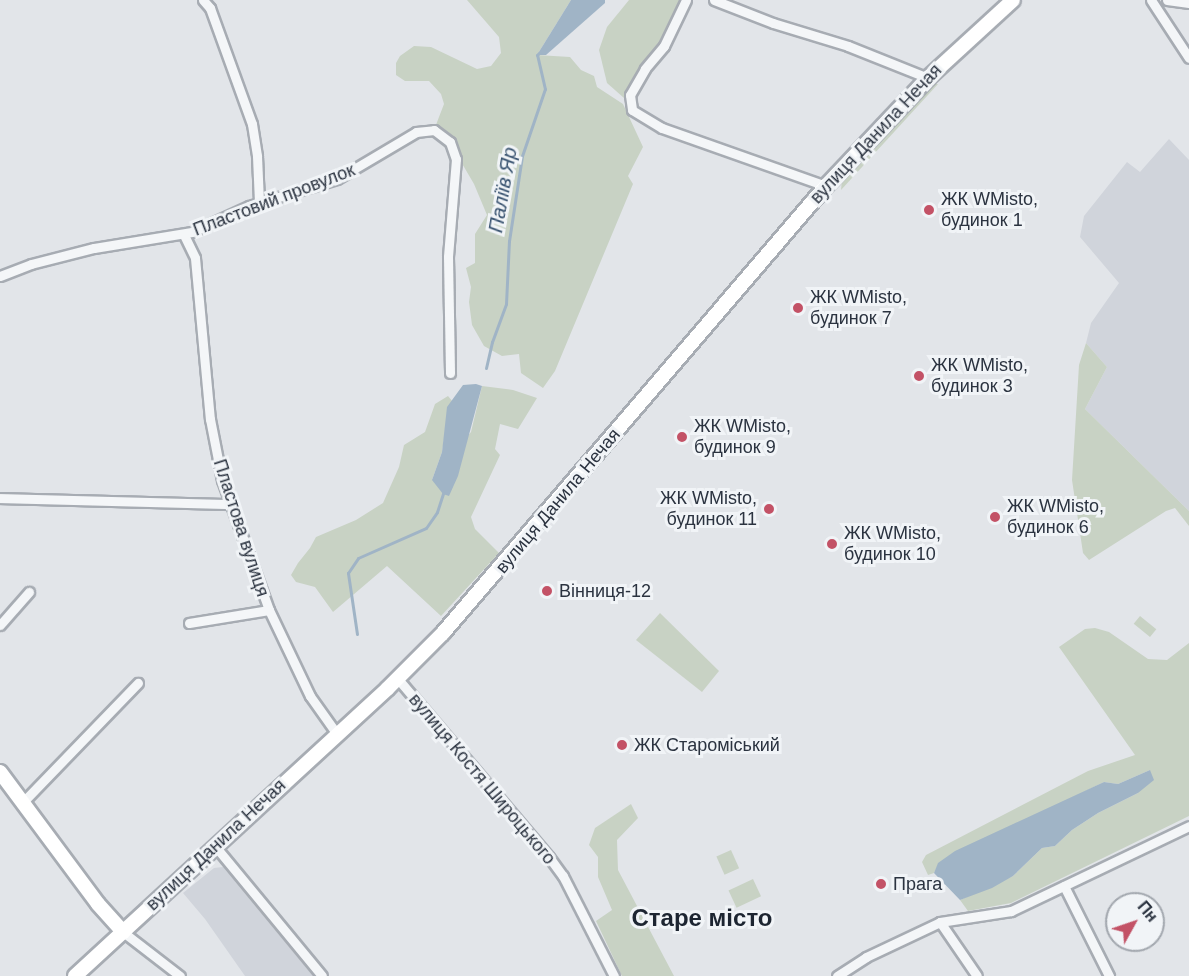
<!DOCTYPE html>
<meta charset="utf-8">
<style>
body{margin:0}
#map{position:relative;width:1189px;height:976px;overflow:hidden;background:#e2e5e9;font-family:Helvetica,sans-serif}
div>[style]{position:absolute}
.built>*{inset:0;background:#d0d4db}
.green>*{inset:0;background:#c8d2c4;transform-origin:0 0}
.water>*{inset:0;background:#a0b4c6}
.stream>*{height:3px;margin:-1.5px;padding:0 1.5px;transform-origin:1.5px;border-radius:1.5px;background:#a0b4c6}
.roads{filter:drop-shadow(2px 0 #a7acb3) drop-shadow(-2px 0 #a7acb3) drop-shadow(0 2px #a7acb3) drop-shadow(0 -2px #a7acb3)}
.minor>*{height:9px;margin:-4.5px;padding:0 4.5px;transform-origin:4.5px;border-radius:4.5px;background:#f4f6f8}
.secondary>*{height:14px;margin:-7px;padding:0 7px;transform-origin:7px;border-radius:7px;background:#fff}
.dots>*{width:16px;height:16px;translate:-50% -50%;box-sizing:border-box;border:3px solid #f1f4f7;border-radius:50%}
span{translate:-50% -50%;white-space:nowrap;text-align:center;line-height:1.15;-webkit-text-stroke:6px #f1f4f7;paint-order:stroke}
.street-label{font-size:18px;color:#2b3340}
.poi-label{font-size:18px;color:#2b3340}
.left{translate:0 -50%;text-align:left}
.right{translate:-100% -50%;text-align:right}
.water-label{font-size:20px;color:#395370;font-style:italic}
.district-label{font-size:24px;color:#1d2531;font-weight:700}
.north{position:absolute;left:1105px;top:892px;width:60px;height:60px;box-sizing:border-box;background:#f1f4f7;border:2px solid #a2a7ae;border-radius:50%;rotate:50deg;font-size:16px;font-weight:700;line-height:24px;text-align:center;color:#2b3340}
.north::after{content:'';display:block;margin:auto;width:21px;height:27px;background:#c35266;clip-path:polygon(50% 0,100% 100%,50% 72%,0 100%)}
</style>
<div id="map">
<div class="built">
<div style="clip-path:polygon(1169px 139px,1189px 160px,1189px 511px,1085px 409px,1107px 367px,1086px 343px,1091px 323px,1119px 283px,1080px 237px,1084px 216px,1127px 162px,1140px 172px)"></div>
<div style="clip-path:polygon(223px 867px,313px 976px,245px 976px,205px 919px,183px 893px,214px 868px)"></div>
</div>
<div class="green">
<div style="clip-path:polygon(467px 0,571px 0,537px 55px,570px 57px,581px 70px,594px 76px,597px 87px,623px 104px,643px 147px,628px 176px,633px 184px,555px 371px,543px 388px,521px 373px,519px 354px,502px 356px,484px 346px,472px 325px,469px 302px,471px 287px,466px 268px,475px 263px,475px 234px,487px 215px,474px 184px,450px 143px,434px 130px,444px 104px,441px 94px,429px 81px,405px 81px,396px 75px,396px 63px,400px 56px,414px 46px,431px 47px,477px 69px,491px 66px,501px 53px,499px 37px)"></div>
<div style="clip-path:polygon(629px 0,682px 0,663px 45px,629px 95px,624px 98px,607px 83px,599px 50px,607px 27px)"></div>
<div style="clip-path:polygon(931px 84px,938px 84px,841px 190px,842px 180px)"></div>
<div style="clip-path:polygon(1086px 343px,1107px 367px,1085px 409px,1189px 511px,1189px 526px,1175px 508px,1166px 511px,1089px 560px,1083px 553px,1072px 480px,1079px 365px)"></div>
<div style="clip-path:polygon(482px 386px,513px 390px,537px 398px,518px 429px,500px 424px,495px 449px,500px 455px,471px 517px,475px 529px,499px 553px,441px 616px,387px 566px,333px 612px,315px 587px,296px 582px,291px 575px,298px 563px,310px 548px,316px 537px,356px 520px,383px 503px,399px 467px,404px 445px,425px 432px,435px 404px,448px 396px,453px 402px,448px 413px,442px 452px,432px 480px,471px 432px)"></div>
<div style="clip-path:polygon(660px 613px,719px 671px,702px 692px,636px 640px)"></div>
<div style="left:1140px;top:616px;width:21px;height:10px;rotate:39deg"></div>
<div style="clip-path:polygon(1095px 628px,1109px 632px,1148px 659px,1167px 660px,1189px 643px,1189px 816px,1011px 903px,968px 911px,960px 900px,1013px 876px,1042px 848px,1055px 846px,1072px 830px,1098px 813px,1138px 793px,1150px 770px,1118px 784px,1104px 782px,939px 863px,934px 873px,928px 875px,922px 862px,926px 855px,1088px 771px,1135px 755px,1059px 647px,1085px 629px)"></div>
<div style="clip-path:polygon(631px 804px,638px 818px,617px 840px,618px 870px,674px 976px,622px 976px,596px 921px,612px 910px,598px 877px,598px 857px,589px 845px,595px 828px)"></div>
<div style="left:731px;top:850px;width:20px;height:16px;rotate:66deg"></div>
<div style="left:753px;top:879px;width:19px;height:27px;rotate:65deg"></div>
</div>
<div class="water">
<div style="clip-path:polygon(571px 0,605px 0,605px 3px,546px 55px,537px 55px)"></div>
<div style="clip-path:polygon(476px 384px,482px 386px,458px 476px,449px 496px,443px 494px,432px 480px,442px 452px,447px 407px,463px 385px)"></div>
<div style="clip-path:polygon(1150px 770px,1154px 780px,1138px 793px,1098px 813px,1072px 830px,1055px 846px,1042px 848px,1013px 876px,992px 888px,960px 900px,934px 873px,938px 863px,955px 851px,1104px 782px,1118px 784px)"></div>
</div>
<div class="stream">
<div style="left:486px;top:368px;width:27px;rotate:-77deg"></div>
<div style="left:492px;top:342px;width:40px;rotate:-69.8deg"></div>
<div style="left:506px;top:304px;width:63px;rotate:-87.3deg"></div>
<div style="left:509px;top:241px;width:86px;rotate:-81.3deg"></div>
<div style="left:522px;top:156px;width:71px;rotate:-71.1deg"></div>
<div style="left:545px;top:89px;width:35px;rotate:-103deg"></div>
<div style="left:537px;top:55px;width:3px;rotate:-45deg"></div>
<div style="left:357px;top:634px;width:62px;rotate:-98.4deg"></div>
<div style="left:348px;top:573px;width:18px;rotate:-56deg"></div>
<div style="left:358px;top:558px;width:74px;rotate:-23.8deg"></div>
<div style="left:426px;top:528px;width:19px;rotate:-55deg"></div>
<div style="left:437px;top:512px;width:20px;rotate:-72deg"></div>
</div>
<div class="roads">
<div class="minor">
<div style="left:203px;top:0;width:11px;rotate:49deg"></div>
<div style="left:210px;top:8px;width:123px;rotate:70.1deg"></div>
<div style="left:252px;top:124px;width:32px;rotate:81deg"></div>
<div style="left:257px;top:156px;width:46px;rotate:87.5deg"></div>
<div style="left:686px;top:0;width:51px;rotate:115.6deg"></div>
<div style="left:664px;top:46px;width:30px;rotate:130deg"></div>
<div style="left:645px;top:69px;width:30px;rotate:120deg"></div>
<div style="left:630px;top:95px;width:15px;rotate:82deg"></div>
<div style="left:632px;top:110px;width:35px;rotate:31deg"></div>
<div style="left:662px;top:128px;width:174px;rotate:19.5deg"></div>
<div style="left:714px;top:0;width:63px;rotate:21.3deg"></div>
<div style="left:773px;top:23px;width:78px;rotate:17deg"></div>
<div style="left:848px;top:46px;width:86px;rotate:21.8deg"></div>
<div style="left:1151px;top:0;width:69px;rotate:56.8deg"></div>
<div style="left:1167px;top:0;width:22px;rotate:8deg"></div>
<div style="left:184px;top:235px;width:25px;rotate:64deg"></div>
<div style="left:195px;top:258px;width:162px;rotate:84.7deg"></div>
<div style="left:210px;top:419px;width:62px;rotate:78.9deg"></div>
<div style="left:222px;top:480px;width:138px;rotate:70.1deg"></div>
<div style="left:269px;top:610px;width:95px;rotate:64.5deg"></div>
<div style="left:310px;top:696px;width:47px;rotate:54.6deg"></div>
<div style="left:0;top:276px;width:33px;rotate:-21deg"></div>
<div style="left:31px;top:264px;width:65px;rotate:-14.3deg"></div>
<div style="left:94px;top:248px;width:99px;rotate:-9.3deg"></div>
<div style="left:192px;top:232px;width:63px;rotate:-24.5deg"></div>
<div style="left:249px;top:206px;width:92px;rotate:-17.1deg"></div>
<div style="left:337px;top:179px;width:92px;rotate:-30.7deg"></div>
<div style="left:416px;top:132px;width:18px;rotate:-6deg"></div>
<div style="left:434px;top:130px;width:20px;rotate:37deg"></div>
<div style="left:450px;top:142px;width:18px;rotate:71deg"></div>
<div style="left:456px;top:159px;width:98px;rotate:94.7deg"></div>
<div style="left:448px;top:257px;width:116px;rotate:89deg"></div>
<div style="left:0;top:498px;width:230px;rotate:1.5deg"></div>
<div style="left:189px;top:623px;width:81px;rotate:-9.2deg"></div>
<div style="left:0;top:625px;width:44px;rotate:-48.7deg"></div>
<div style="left:398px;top:679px;width:233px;rotate:49.7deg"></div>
<div style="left:549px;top:857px;width:24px;rotate:54deg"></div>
<div style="left:563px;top:876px;width:112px;rotate:63deg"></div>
<div style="left:22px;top:803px;width:167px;rotate:-46deg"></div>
<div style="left:215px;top:846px;width:168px;rotate:50.5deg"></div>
<div style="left:1064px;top:886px;width:101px;rotate:63.4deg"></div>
<div style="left:940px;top:922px;width:65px;rotate:55.6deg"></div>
<div style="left:123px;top:932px;width:72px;rotate:37.7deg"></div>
<div style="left:837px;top:976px;width:35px;rotate:-33deg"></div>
<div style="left:866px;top:957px;width:82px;rotate:-25.3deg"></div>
<div style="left:940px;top:922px;width:72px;rotate:-8.8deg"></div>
<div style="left:1011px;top:911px;width:197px;rotate:-25.5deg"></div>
</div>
<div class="secondary">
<div style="left:0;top:772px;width:164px;rotate:53.4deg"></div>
<div style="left:98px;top:904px;width:38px;rotate:48deg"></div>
<div style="left:75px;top:976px;width:425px;rotate:-42.6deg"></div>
<div style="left:388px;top:688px;width:78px;rotate:-45deg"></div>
<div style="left:443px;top:633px;width:589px;rotate:-49.41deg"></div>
<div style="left:826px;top:186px;width:149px;rotate:-46.6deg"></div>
<div style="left:928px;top:78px;width:115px;rotate:-42.5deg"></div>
</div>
</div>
<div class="dots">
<div style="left:929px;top:210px;background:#c35266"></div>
<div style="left:798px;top:308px;background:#c35266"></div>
<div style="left:919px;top:376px;background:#c35266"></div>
<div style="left:682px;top:437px;background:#c35266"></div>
<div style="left:769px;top:509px;background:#c35266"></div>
<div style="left:995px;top:517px;background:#c35266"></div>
<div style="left:832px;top:544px;background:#c35266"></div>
<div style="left:547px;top:591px;background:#c35266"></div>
<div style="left:622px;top:745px;background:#c35266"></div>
<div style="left:881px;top:884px;background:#c35266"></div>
</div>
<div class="street-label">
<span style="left:876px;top:134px;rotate:-47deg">вулиця Данила Нечая</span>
<span style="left:274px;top:200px;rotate:-21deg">Пластовий провулок</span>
<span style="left:558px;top:501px;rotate:-50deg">вулиця Данила Нечая</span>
<span style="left:241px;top:528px;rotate:72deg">Пластова вулиця</span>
<span style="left:482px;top:779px;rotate:50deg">вулиця Костя Широцького</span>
<span style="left:216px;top:845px;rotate:-43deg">вулиця Данила Нечая</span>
</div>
<div class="poi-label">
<span class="left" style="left:941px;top:210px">ЖК WMisto,<br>будинок 1</span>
<span class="left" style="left:810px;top:308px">ЖК WMisto,<br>будинок 7</span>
<span class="left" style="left:931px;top:376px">ЖК WMisto,<br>будинок 3</span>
<span class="left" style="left:694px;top:437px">ЖК WMisto,<br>будинок 9</span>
<span class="right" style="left:757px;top:509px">ЖК WMisto,<br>будинок 11</span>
<span class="left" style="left:1007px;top:517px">ЖК WMisto,<br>будинок 6</span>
<span class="left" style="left:844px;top:544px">ЖК WMisto,<br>будинок 10</span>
<span class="left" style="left:559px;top:591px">Вінниця-12</span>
<span class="left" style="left:634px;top:745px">ЖК Староміський</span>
<span class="left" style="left:893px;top:884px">Прага</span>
</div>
<div class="water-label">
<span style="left:503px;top:190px;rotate:-80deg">Паліїв Яр</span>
</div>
<div class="district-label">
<span style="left:702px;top:918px">Старе місто</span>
</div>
<div class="north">Пн</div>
</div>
